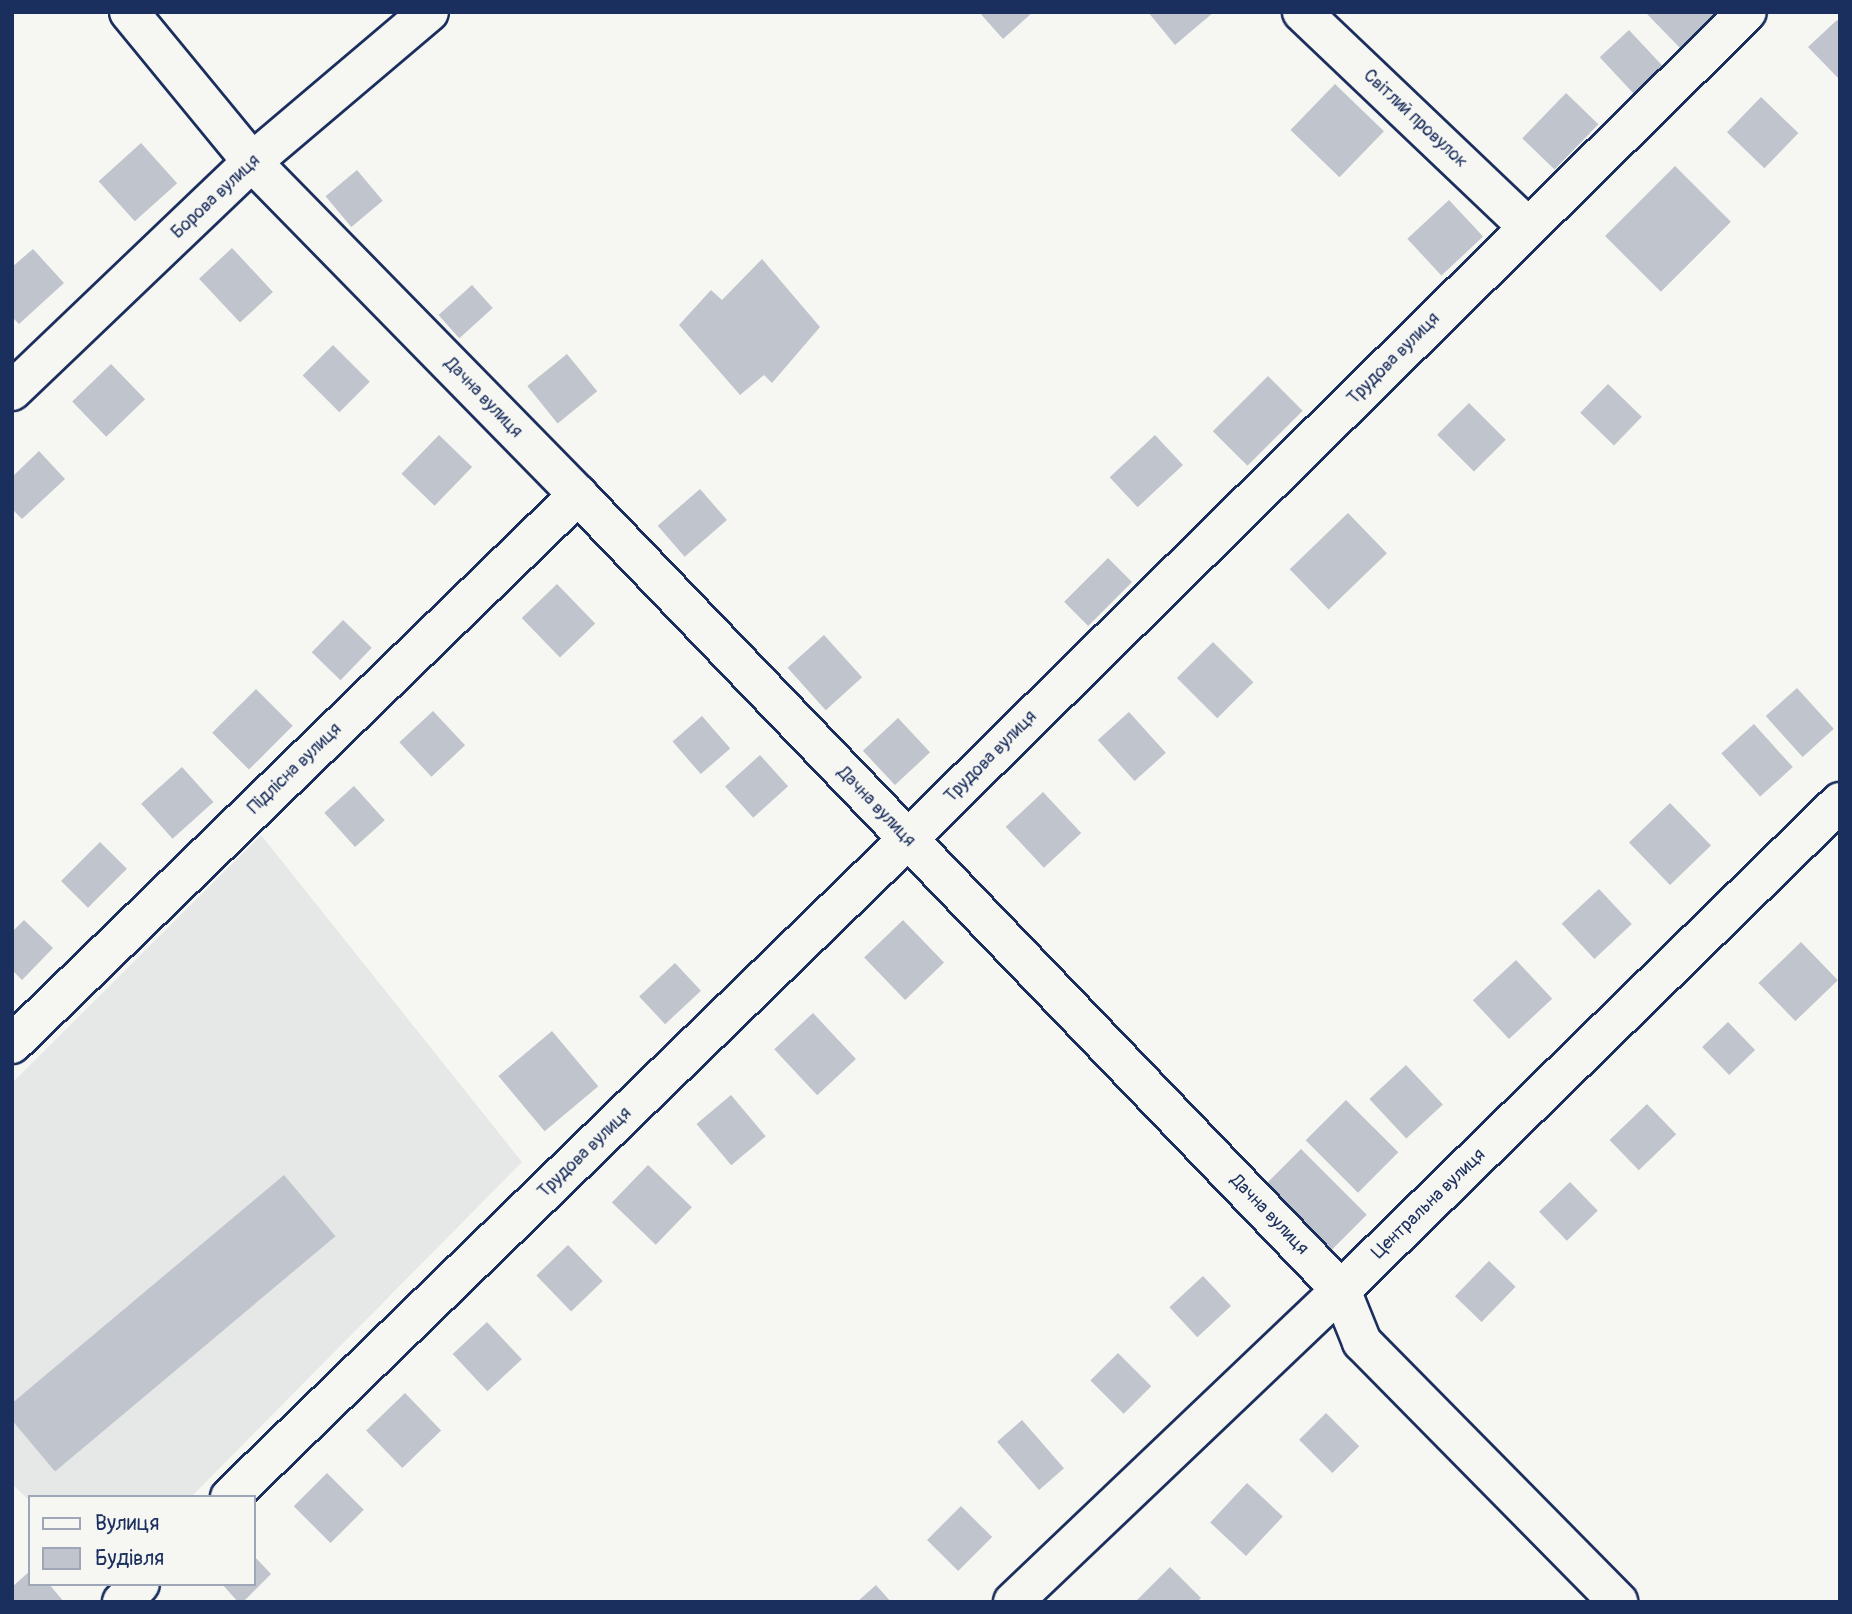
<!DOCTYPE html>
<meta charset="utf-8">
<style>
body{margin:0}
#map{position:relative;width:1852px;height:1614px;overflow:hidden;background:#f6f6f2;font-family:Pangolin,sans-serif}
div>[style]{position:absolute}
.built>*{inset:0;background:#e6e7e7}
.building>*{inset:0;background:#c0c4cd;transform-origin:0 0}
.roads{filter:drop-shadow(2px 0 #1b2f5e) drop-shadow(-2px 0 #1b2f5e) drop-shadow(0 2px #1b2f5e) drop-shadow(0 -2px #1b2f5e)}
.street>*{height:38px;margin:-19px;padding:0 19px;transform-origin:19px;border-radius:19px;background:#f6f6f2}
.secondary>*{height:38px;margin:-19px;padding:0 19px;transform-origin:19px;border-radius:19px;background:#f6f6f2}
span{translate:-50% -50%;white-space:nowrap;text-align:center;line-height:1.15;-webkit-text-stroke:5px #f6f6f2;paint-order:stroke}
.street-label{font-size:18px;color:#1b2f5e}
.frame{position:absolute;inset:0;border:14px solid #1b2f5e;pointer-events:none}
.legend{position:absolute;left:28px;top:1495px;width:228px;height:91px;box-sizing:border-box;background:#f6f6f2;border:2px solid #9ea6b7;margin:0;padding:9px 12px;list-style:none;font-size:21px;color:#1b2f5e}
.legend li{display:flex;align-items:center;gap:14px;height:35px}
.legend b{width:35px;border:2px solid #9ea6b7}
</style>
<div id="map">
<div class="built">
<div style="clip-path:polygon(261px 835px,522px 1162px,191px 1497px,30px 1497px,30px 1501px,12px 1484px,12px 1083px)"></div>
</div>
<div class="building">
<div style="clip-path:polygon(979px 12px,1033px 12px,1003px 39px)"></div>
<div style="clip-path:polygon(1148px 12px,1214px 12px,1175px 45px)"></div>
<div style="clip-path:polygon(1648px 12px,1718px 12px,1681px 49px,1647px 14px)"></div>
<div style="clip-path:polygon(1837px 20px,1840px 23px,1840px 80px,1808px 47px)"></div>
<div style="left:1629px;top:30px;width:52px;height:40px;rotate:47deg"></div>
<div style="left:1335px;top:84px;width:68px;height:64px;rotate:44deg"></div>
<div style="left:1566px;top:93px;width:45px;height:63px;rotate:44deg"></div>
<div style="left:1761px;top:97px;width:52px;height:49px;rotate:44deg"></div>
<div style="left:141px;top:143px;width:54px;height:57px;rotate:48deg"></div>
<div style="left:1675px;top:166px;width:79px;height:99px;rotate:45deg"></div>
<div style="left:357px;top:170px;width:40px;height:41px;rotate:50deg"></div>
<div style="left:1449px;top:200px;width:50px;height:57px;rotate:47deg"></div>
<div style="left:232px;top:248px;width:60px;height:45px;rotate:47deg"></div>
<div style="clip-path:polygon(33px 249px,64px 283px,19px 324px,12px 317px,12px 267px)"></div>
<div style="clip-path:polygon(762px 259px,820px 327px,772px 383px,764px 375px,740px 395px,679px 325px,711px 290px,722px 300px)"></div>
<div style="left:472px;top:285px;width:31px;height:45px;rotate:48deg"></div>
<div style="left:333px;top:345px;width:52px;height:43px;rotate:45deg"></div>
<div style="left:567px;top:354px;width:48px;height:51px;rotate:51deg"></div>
<div style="left:111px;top:364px;width:49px;height:54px;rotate:46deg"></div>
<div style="left:1268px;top:376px;width:49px;height:78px;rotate:45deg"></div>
<div style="left:1608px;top:384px;width:47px;height:40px;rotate:44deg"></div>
<div style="left:1469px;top:403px;width:52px;height:45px;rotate:45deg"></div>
<div style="left:439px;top:435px;width:46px;height:54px;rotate:44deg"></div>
<div style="left:1155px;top:435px;width:41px;height:62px;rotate:47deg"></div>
<div style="clip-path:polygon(39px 451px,65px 479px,22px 519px,12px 509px,12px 477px)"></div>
<div style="left:700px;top:489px;width:41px;height:56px;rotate:49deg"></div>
<div style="left:1348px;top:513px;width:56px;height:81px;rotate:46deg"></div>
<div style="left:1108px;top:558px;width:34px;height:62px;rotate:45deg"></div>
<div style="left:557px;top:584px;width:55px;height:49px;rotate:46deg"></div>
<div style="left:343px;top:620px;width:40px;height:45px;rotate:44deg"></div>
<div style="left:824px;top:635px;width:57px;height:49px;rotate:48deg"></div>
<div style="left:1213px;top:642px;width:57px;height:51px;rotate:45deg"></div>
<div style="left:1797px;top:688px;width:55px;height:42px;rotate:48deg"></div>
<div style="left:256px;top:689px;width:52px;height:62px;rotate:45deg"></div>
<div style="left:433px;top:711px;width:47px;height:46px;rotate:47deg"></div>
<div style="left:1129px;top:712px;width:55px;height:42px;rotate:48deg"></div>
<div style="left:702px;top:716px;width:43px;height:39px;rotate:49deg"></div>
<div style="left:898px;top:718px;width:47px;height:48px;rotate:47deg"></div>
<div style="left:1754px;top:724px;width:58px;height:44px;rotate:48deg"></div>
<div style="left:760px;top:755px;width:42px;height:47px;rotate:48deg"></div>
<div style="left:182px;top:767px;width:47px;height:55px;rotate:48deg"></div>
<div style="left:354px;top:786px;width:46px;height:40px;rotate:48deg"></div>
<div style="left:1043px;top:792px;width:56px;height:51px;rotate:47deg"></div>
<div style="left:1670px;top:803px;width:59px;height:57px;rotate:46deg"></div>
<div style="left:100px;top:842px;width:38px;height:55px;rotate:45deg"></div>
<div style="left:1599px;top:889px;width:48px;height:51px;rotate:47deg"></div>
<div style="clip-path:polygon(24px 920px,53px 948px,22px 980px,12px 970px,12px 932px)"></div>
<div style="left:903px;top:920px;width:59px;height:54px;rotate:46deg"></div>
<div style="left:1801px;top:942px;width:53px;height:59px;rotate:46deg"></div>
<div style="left:1516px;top:960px;width:53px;height:59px;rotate:47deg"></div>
<div style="left:675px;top:963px;width:38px;height:49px;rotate:47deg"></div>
<div style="left:813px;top:1013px;width:63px;height:53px;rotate:47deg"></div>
<div style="left:1728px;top:1022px;width:39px;height:36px;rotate:46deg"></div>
<div style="left:552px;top:1031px;width:72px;height:70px;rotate:50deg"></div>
<div style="left:1406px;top:1065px;width:54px;height:50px;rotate:47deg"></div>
<div style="left:731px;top:1095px;width:54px;height:45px;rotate:50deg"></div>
<div style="left:1346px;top:1100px;width:74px;height:57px;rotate:45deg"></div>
<div style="left:1647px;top:1104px;width:42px;height:52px;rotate:46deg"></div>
<div style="left:1301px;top:1149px;width:93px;height:49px;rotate:45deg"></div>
<div style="left:648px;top:1165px;width:61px;height:52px;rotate:44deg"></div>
<div style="left:284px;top:1175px;width:80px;height:366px;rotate:50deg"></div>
<div style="left:1570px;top:1182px;width:40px;height:43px;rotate:46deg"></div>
<div style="left:568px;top:1245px;width:50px;height:44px;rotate:46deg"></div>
<div style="left:1489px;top:1261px;width:37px;height:49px;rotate:44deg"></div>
<div style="left:1203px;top:1276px;width:41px;height:46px;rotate:47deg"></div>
<div style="left:487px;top:1322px;width:51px;height:47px;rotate:47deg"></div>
<div style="left:1118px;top:1353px;width:47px;height:39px;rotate:45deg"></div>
<div style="left:405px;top:1393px;width:52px;height:54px;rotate:46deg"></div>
<div style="left:1326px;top:1413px;width:47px;height:38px;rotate:45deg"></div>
<div style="left:1022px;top:1420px;width:64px;height:33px;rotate:49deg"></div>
<div style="left:327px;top:1473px;width:52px;height:47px;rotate:45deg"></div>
<div style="left:1247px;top:1483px;width:49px;height:54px;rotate:43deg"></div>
<div style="left:961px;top:1506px;width:44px;height:48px;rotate:45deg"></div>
<div style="clip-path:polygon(254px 1556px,271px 1574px,243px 1602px,238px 1602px,222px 1584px,254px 1584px)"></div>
<div style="clip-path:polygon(1170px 1567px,1201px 1598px,1197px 1602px,1135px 1602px)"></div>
<div style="clip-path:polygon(30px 1571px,30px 1584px,49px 1584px,64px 1602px,12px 1602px,12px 1587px)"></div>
<div style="clip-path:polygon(876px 1585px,891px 1602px,857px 1602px)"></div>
</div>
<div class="roads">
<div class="street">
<div style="left:1302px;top:12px;width:312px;rotate:43.6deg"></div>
<div style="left:12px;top:391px;width:332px;rotate:-43.7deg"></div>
<div style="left:252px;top:162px;width:232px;rotate:-40.3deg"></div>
<div style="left:12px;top:1044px;width:789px;rotate:-44.13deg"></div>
<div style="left:230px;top:1497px;width:943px;rotate:-44.14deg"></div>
<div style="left:907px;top:840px;width:1179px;rotate:-44.59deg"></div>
<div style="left:122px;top:1602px;width:25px;rotate:-45deg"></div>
<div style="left:1013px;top:1602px;width:453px;rotate:-43.6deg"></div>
</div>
<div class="secondary">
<div style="left:129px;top:12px;width:194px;rotate:50.6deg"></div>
<div style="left:252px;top:162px;width:466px;rotate:45.6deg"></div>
<div style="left:578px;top:495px;width:1102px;rotate:46.18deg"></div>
<div style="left:1341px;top:1290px;width:56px;rotate:68deg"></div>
<div style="left:1362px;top:1342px;width:365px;rotate:45.4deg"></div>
<div style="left:1341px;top:1290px;width:698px;rotate:-44.36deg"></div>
</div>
</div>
<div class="street-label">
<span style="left:1415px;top:119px;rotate:43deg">Світлий провулок</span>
<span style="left:216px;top:197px;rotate:-43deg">Борова вулиця</span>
<span style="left:1394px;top:359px;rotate:-45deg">Трудова вулиця</span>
<span style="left:483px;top:398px;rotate:46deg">Дачна вулиця</span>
<span style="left:991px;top:757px;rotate:-45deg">Трудова вулиця</span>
<span style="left:295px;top:769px;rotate:-44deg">Підлісна вулиця</span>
<span style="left:876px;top:807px;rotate:46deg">Дачна вулиця</span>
<span style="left:585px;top:1153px;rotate:-44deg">Трудова вулиця</span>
<span style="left:1429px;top:1204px;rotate:-44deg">Центральна вулиця</span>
<span style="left:1269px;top:1215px;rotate:46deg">Дачна вулиця</span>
</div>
<div class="frame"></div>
<ul class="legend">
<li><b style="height:9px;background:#f6f6f2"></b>Вулиця</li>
<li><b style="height:19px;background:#c0c4cd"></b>Будівля</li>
</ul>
</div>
